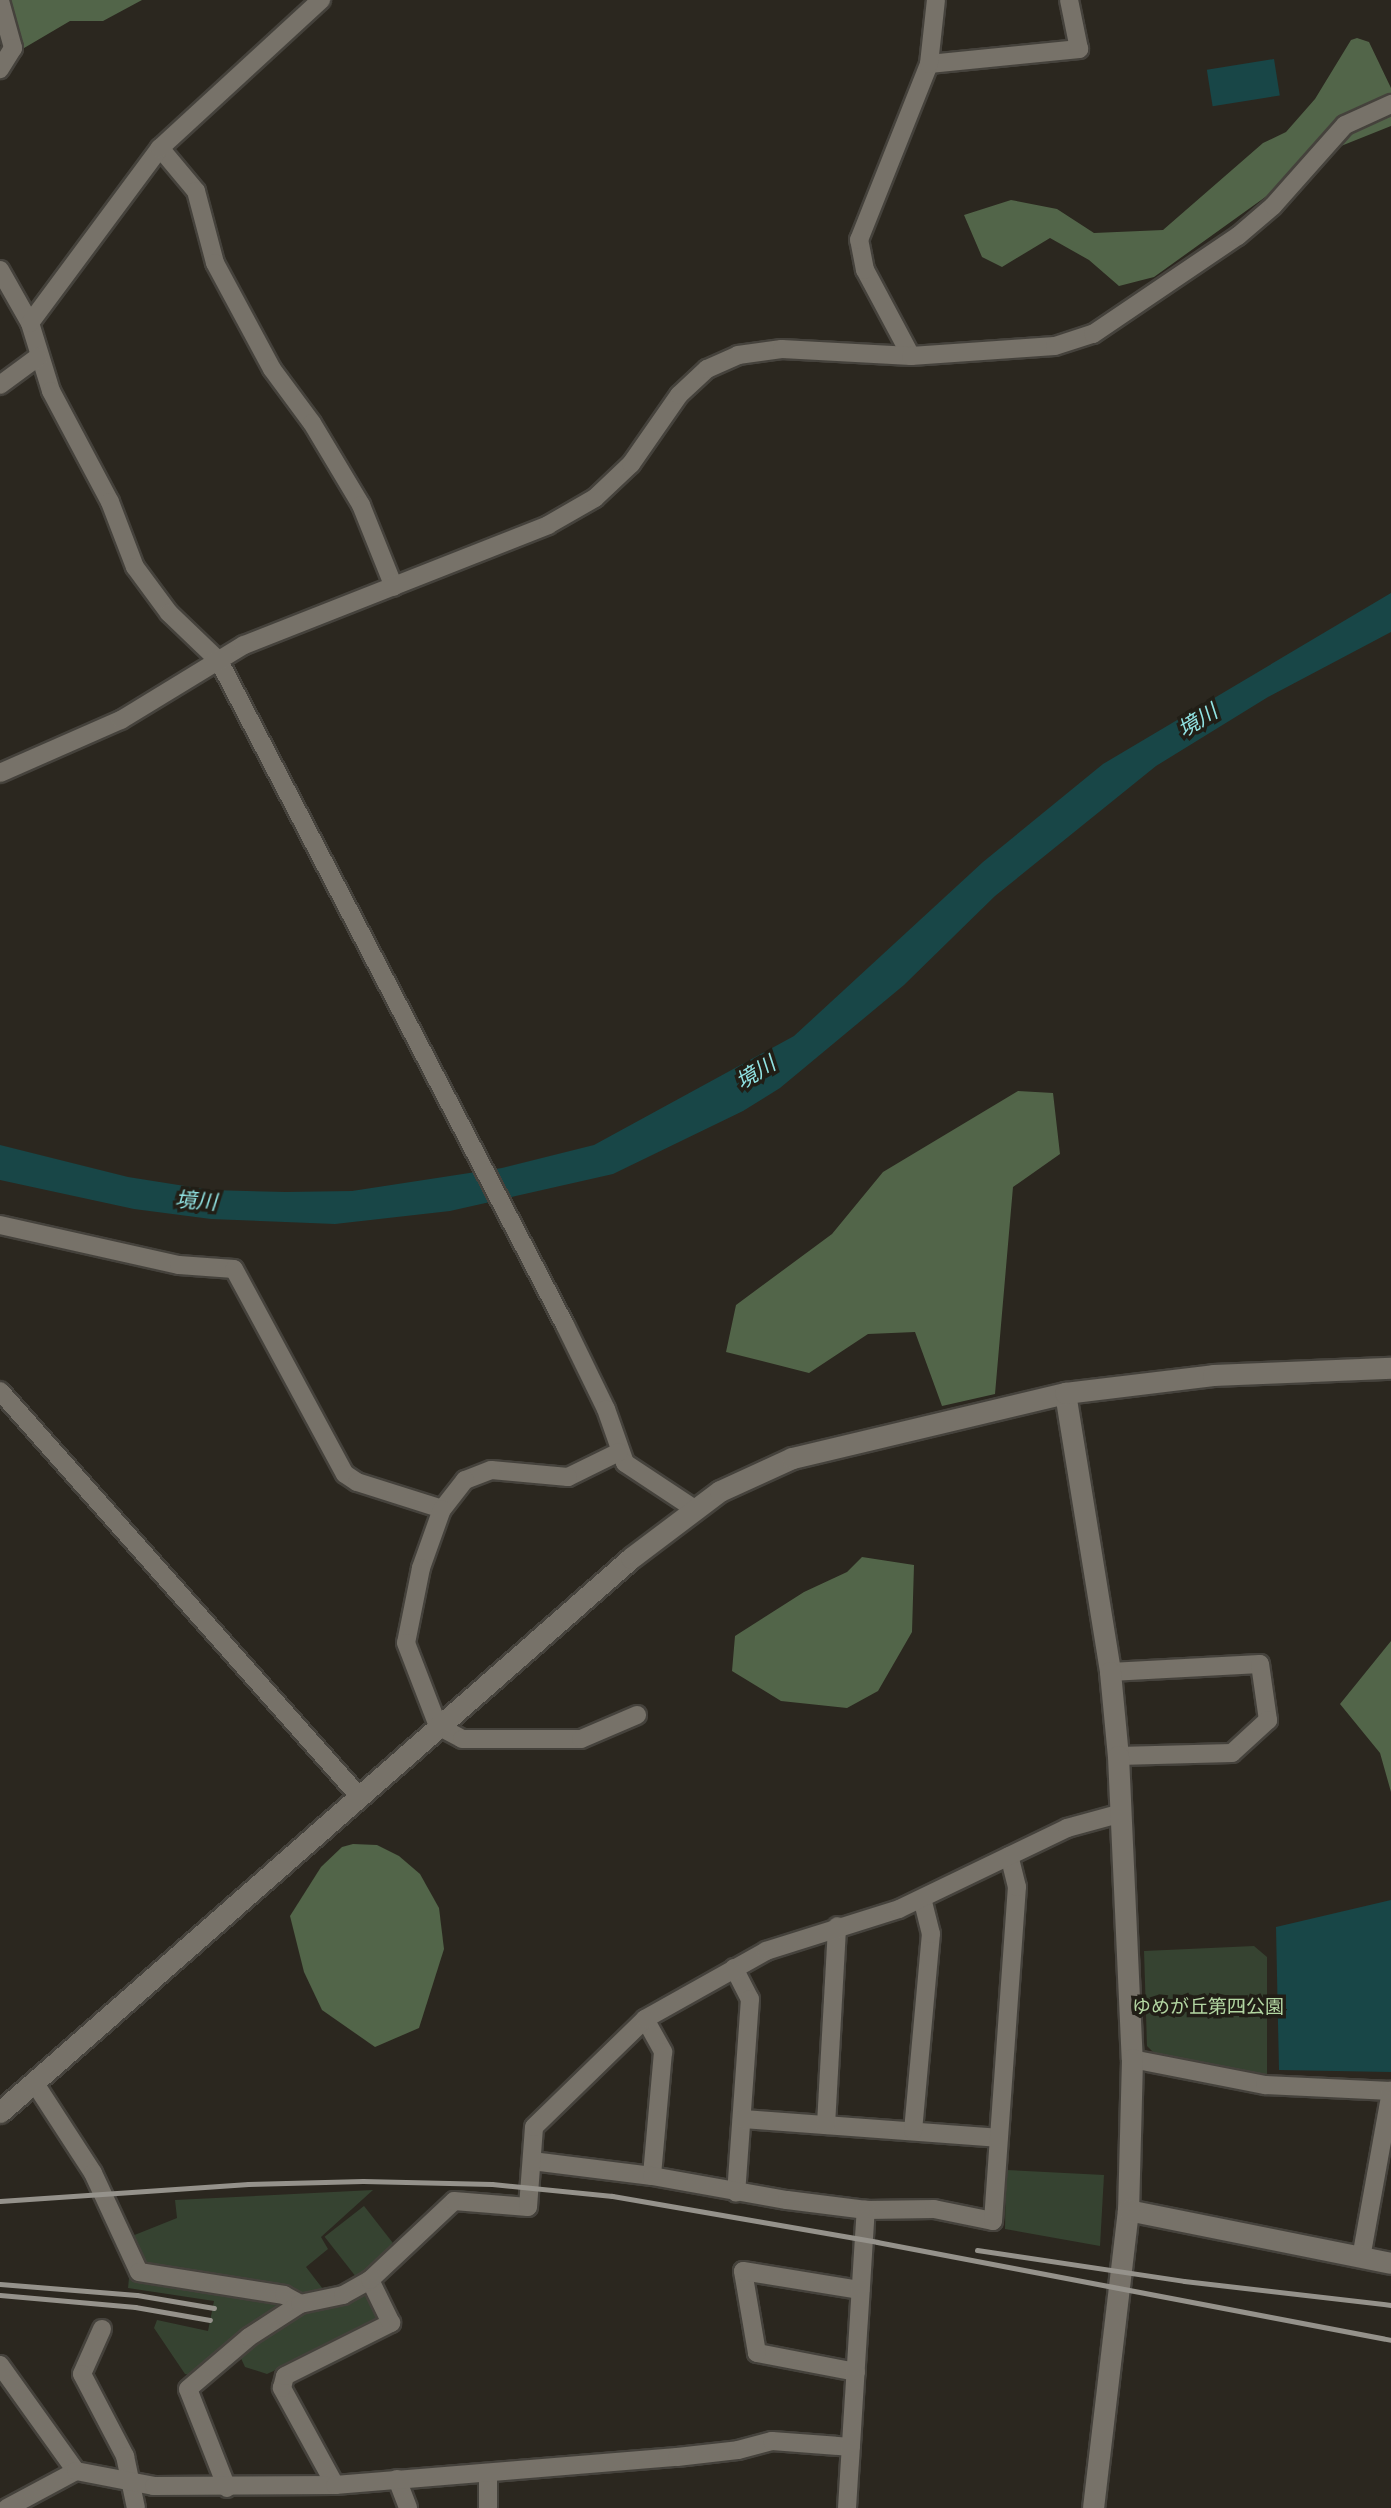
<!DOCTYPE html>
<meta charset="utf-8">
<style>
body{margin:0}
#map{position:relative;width:1391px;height:2508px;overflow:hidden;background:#2b271f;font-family:Barlow,"Noto Sans JP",sans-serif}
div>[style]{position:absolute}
.green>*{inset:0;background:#364331;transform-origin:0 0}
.forest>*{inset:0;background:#526549}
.water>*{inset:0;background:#184647;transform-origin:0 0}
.roads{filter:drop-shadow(2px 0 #45423c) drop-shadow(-2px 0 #45423c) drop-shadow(0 2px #45423c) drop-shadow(0 -2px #45423c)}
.street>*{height:18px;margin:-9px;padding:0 9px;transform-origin:9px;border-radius:9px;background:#777269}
.secondary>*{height:21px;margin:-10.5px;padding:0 10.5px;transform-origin:10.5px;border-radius:10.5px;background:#777269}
.rail>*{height:5px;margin:-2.5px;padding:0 2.5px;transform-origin:2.5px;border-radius:2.5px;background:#95928b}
span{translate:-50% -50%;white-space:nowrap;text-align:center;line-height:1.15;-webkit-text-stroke:7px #211e16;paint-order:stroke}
.park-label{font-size:19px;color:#b3d6a2}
.water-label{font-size:21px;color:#92e4e4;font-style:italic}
</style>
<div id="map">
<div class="green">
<div style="clip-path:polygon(1254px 1946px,1267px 1957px,1267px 2077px,1158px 2057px,1147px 2046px,1144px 1951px)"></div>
<div style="clip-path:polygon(1006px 2170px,1104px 2175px,1100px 2246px,1005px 2229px)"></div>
<div style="clip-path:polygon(373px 2190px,321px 2237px,328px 2249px,306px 2267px,326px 2293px,306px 2295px,281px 2287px,144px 2266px,132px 2236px,177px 2218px,175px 2200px)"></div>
<div style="left:364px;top:2206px;width:54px;height:50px;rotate:52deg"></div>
<div style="clip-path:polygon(129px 2278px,214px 2287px,275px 2300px,279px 2311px,196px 2376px,185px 2374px,154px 2328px,157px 2320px,208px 2331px,214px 2301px,128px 2288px)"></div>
<div style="clip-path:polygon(364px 2289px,382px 2320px,267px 2374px,245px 2367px,239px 2354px,311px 2306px)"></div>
</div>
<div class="forest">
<div style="clip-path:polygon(6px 0,142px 0,103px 21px,70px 21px,19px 51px)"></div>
<div style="clip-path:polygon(1357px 38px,1369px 42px,1391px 88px,1391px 126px,1331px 150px,1154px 277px,1119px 286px,1089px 260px,1050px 238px,1002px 267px,982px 257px,964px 215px,1011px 200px,1057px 209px,1094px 233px,1163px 230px,1263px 143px,1286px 132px,1315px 99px,1351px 40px)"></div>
<div style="clip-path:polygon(1018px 1091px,1053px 1093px,1060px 1154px,1013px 1187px,995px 1394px,942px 1406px,915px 1332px,868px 1334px,809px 1373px,726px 1352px,736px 1305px,832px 1234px,883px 1172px)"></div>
<div style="clip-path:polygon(862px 1557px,914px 1565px,912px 1632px,878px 1691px,847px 1708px,781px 1701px,732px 1671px,735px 1636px,804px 1592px,847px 1572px)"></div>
<div style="clip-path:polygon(1391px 1641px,1391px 1792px,1380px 1753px,1340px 1704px)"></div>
<div style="clip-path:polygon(353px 1844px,377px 1845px,399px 1856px,420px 1874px,439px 1908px,444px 1949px,419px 2028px,375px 2047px,322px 2010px,304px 1972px,290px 1916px,321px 1867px,342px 1847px)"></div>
</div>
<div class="water">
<div style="left:1274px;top:59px;width:37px;height:68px;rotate:81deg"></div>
<div style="clip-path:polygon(1391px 593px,1391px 632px,1268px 697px,1156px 766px,995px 896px,904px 985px,780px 1088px,743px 1111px,613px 1174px,450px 1211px,335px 1224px,211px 1219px,134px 1209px,0 1180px,0 1145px,128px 1177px,210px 1190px,286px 1192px,352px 1191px,502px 1168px,594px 1145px,794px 1036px,983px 862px,1103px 764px)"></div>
<div style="clip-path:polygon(1391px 1900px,1391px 2072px,1279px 2070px,1276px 1927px)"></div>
</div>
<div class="roads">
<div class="street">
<div style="left:0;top:1px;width:49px;rotate:74.5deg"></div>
<div style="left:13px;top:48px;width:25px;rotate:122deg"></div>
<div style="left:929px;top:64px;width:151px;rotate:-5.7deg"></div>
<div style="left:1079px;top:49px;width:50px;rotate:-101.5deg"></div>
<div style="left:160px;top:148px;width:56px;rotate:50.1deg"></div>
<div style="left:196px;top:191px;width:74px;rotate:75.2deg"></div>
<div style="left:215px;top:263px;width:120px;rotate:61.7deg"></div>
<div style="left:272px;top:369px;width:67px;rotate:53.5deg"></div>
<div style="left:312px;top:423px;width:96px;rotate:59.1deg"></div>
<div style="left:361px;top:505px;width:88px;rotate:68.1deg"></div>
<div style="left:0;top:270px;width:61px;rotate:60.5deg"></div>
<div style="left:30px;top:323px;width:71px;rotate:72.8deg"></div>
<div style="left:51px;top:391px;width:126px;rotate:62deg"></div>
<div style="left:110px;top:502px;width:70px;rotate:69deg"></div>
<div style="left:135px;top:567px;width:57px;rotate:53.5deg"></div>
<div style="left:169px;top:613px;width:69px;rotate:43.8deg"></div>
<div style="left:219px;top:661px;width:749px;rotate:62.48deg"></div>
<div style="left:565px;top:1325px;width:93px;rotate:64deg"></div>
<div style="left:606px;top:1409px;width:57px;rotate:70.6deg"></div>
<div style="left:625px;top:1463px;width:82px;rotate:33.5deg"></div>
<div style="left:30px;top:323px;width:218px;rotate:-53.4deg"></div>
<div style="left:160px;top:148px;width:219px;rotate:-42.6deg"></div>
<div style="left:911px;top:356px;width:98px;rotate:-118.1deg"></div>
<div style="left:865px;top:270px;width:31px;rotate:-101deg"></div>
<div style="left:859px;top:240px;width:189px;rotate:-68.3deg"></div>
<div style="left:929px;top:64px;width:64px;rotate:-83.8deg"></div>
<div style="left:0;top:385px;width:47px;rotate:-36.4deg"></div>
<div style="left:0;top:773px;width:132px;rotate:-23.7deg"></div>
<div style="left:121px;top:720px;width:144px;rotate:-31.4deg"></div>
<div style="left:244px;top:645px;width:327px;rotate:-21.5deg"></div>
<div style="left:548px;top:525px;width:54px;rotate:-29.9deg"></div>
<div style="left:595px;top:498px;width:50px;rotate:-43.4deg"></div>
<div style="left:631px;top:464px;width:84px;rotate:-55.2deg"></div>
<div style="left:679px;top:395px;width:38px;rotate:-43deg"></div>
<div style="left:707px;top:369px;width:34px;rotate:-24deg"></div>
<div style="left:738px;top:355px;width:44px;rotate:-7.8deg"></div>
<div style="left:782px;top:349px;width:129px;rotate:3.1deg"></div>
<div style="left:911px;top:356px;width:144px;rotate:-4deg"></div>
<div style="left:1055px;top:346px;width:40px;rotate:-18deg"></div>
<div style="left:1093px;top:334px;width:175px;rotate:-34.1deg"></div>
<div style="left:1238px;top:236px;width:46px;rotate:-40.6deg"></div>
<div style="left:1273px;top:206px;width:108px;rotate:-48.4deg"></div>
<div style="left:1345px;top:125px;width:51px;rotate:-24.5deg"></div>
<div style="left:0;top:1225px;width:183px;rotate:12.6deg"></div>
<div style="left:179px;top:1265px;width:55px;rotate:4.2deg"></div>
<div style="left:234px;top:1269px;width:233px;rotate:61.6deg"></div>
<div style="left:345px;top:1474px;width:14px;rotate:34deg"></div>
<div style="left:357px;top:1482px;width:89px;rotate:17.6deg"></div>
<div style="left:0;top:1391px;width:541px;rotate:48.45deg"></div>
<div style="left:619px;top:1452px;width:57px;rotate:153.9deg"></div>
<div style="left:568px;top:1477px;width:77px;rotate:-174.8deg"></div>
<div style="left:491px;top:1470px;width:28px;rotate:159deg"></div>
<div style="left:465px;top:1480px;width:37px;rotate:128deg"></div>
<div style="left:442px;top:1509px;width:63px;rotate:109.6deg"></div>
<div style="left:421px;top:1568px;width:76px;rotate:101.3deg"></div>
<div style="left:406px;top:1643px;width:89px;rotate:68.9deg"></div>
<div style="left:438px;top:1726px;width:27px;rotate:28deg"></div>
<div style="left:462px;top:1739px;width:119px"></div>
<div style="left:581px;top:1739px;width:61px;rotate:-23.2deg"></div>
<div style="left:1110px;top:1672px;width:150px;rotate:-3.1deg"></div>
<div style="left:1260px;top:1664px;width:57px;rotate:81.9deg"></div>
<div style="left:1268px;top:1720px;width:49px;rotate:137.5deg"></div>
<div style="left:1232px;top:1753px;width:114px;rotate:178.5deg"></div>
<div style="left:734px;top:1968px;width:35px;rotate:63deg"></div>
<div style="left:750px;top:1999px;width:194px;rotate:94.1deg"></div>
<div style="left:645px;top:2019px;width:38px;rotate:61deg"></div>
<div style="left:663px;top:2052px;width:124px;rotate:95.1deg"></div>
<div style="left:1132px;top:2059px;width:136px;rotate:11.1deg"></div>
<div style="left:1265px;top:2085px;width:126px;rotate:2.7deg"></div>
<div style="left:34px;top:2082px;width:108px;rotate:57deg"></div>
<div style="left:93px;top:2173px;width:109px;rotate:65.1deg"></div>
<div style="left:139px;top:2272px;width:147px;rotate:9deg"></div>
<div style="left:284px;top:2295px;width:18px;rotate:29deg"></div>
<div style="left:742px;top:2119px;width:257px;rotate:4.2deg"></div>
<div style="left:826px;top:2125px;width:199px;rotate:-86.8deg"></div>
<div style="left:913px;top:2131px;width:198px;rotate:-84.8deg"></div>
<div style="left:931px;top:1934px;width:36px;rotate:-104deg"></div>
<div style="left:532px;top:2161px;width:121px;rotate:7.1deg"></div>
<div style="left:652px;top:2176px;width:137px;rotate:10.1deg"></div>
<div style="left:787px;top:2200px;width:80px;rotate:7.2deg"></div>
<div style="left:866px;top:2210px;width:68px;rotate:-0.8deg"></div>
<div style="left:934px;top:2209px;width:60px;rotate:11.5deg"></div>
<div style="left:993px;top:2221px;width:335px;rotate:-85.9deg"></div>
<div style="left:1017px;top:1887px;width:32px;rotate:-104deg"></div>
<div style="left:1361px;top:2258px;width:170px;rotate:-79.8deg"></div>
<div style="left:102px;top:2329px;width:49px;rotate:114deg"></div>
<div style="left:82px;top:2374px;width:93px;rotate:62.3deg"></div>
<div style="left:125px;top:2456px;width:53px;rotate:78.1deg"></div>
<div style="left:0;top:2365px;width:130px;rotate:54.4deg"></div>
<div style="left:856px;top:2372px;width:101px;rotate:-169.1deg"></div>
<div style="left:757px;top:2353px;width:83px;rotate:-99.7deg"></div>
<div style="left:743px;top:2271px;width:119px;rotate:9.2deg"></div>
<div style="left:488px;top:2474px;width:34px;rotate:90deg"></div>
<div style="left:397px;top:2479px;width:31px;rotate:69deg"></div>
<div style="left:335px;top:2485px;width:111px;rotate:-118.7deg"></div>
<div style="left:282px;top:2388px;width:12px;rotate:-76deg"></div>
<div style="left:285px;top:2376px;width:119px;rotate:-26.6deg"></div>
<div style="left:391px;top:2323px;width:48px;rotate:-116deg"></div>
<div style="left:227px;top:2488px;width:106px;rotate:-111.5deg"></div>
<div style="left:188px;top:2389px;width:80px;rotate:-40.4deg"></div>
<div style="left:249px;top:2337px;width:61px;rotate:-32.9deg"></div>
<div style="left:300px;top:2304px;width:44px;rotate:-11.8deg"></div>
<div style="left:343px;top:2295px;width:31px;rotate:-29deg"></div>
<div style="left:370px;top:2280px;width:115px;rotate:-43.2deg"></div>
<div style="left:454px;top:2201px;width:74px;rotate:4.6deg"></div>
<div style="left:528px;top:2207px;width:80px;rotate:-85.7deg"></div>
<div style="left:534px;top:2127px;width:155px;rotate:-44.2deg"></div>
<div style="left:645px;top:2019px;width:139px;rotate:-29.3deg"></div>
<div style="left:766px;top:1951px;width:139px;rotate:-17.5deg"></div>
<div style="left:899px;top:1909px;width:187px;rotate:-25.7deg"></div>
<div style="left:1067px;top:1828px;width:57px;rotate:-15.3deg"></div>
<div style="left:7px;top:2508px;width:78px;rotate:-28.2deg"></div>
<div style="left:76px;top:2471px;width:79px;rotate:10.9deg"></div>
<div style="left:154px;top:2486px;width:181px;rotate:-0.3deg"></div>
<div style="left:335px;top:2485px;width:343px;rotate:-4.7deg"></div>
<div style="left:677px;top:2457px;width:61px;rotate:-6.5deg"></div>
<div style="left:738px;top:2450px;width:35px;rotate:-15deg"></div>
<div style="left:772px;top:2441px;width:79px;rotate:4.3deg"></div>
<div style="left:847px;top:2508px;width:299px;rotate:-86.4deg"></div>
</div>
<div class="secondary">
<div style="left:1065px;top:1393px;width:283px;rotate:80.8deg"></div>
<div style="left:1110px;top:1672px;width:84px;rotate:84.6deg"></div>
<div style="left:1118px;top:1756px;width:303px;rotate:87.4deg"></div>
<div style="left:1132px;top:2059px;width:151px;rotate:91.5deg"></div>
<div style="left:1128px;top:2210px;width:300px;rotate:96.7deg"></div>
<div style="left:0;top:2112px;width:840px;rotate:-41.28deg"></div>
<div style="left:631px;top:1558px;width:111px;rotate:-37deg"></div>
<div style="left:720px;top:1491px;width:79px;rotate:-24.6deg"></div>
<div style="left:792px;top:1458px;width:281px;rotate:-13.4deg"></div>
<div style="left:1065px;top:1393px;width:149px;rotate:-6.9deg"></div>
<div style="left:1213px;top:1375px;width:178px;rotate:-2.3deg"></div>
<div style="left:1128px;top:2210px;width:268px;rotate:11.4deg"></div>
</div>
</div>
<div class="rail">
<div style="left:0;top:2201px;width:249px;rotate:-3.9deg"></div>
<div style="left:248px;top:2184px;width:115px;rotate:-1.5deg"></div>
<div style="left:363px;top:2181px;width:129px;rotate:1.3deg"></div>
<div style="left:492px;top:2184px;width:121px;rotate:5.7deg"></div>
<div style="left:612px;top:2196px;width:269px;rotate:9.8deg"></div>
<div style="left:877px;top:2242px;width:523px;rotate:10.79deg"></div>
<div style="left:977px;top:2250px;width:209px;rotate:8.5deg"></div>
<div style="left:1184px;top:2281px;width:208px;rotate:6.6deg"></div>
<div style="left:0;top:2284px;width:137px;rotate:4.6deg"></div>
<div style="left:137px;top:2295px;width:78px;rotate:9.6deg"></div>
<div style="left:0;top:2295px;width:136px;rotate:5.1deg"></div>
<div style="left:135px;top:2307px;width:76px;rotate:9.8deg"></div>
</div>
<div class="park-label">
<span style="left:1208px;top:2006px">ゆめが丘第四公園</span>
</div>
<div class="water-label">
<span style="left:1197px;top:720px;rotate:-32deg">境川</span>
<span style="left:755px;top:1072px;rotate:-32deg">境川</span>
<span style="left:196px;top:1200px;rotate:4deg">境川</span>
</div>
</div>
